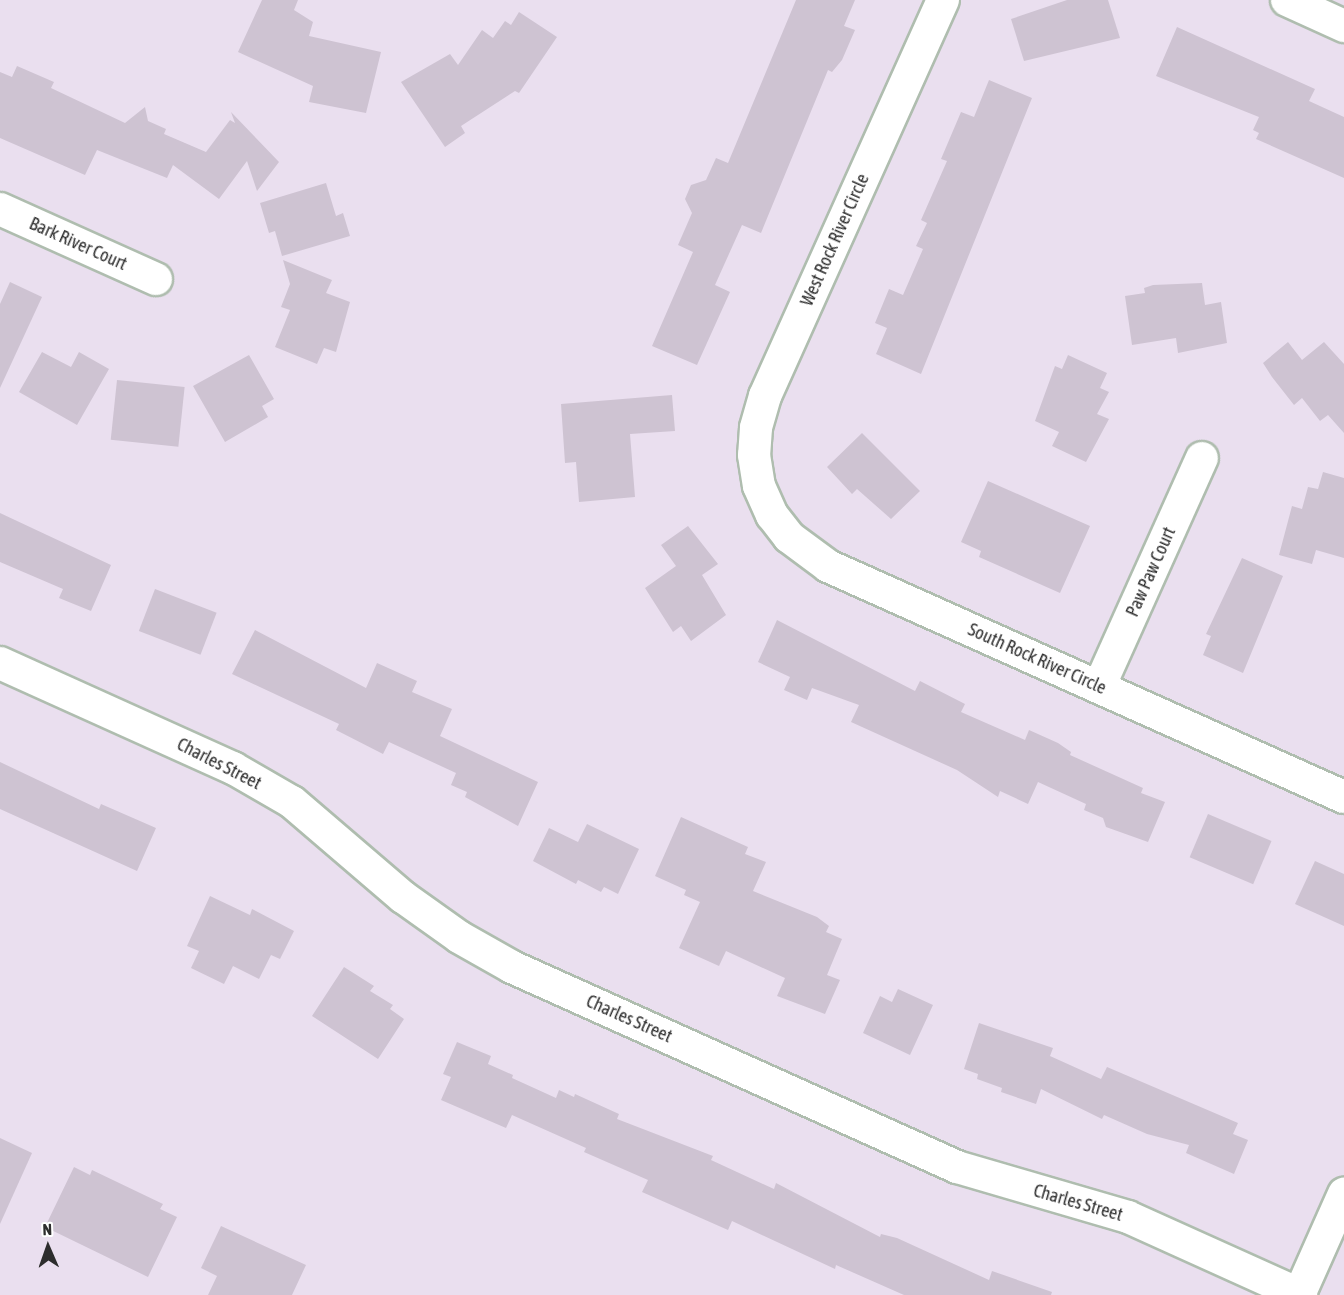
<!DOCTYPE html>
<style>
body{margin:0}
#map{position:relative;width:1344px;height:1295px;overflow:hidden;background:#eadfef;font-family:"Asap Condensed",sans-serif}
div>[style]{position:absolute}
.building>*{inset:0;background:#cec3d2;transform-origin:0 0}
.roads{filter:drop-shadow(2px 0 #afbdaf) drop-shadow(-2px 0 #afbdaf) drop-shadow(0 2px #afbdaf) drop-shadow(0 -2px #afbdaf)}
.minor>*{height:32px;margin:-16px;padding:0 16px;transform-origin:16px;border-radius:16px;background:#fff}
span{translate:-50% -50%;white-space:nowrap;text-align:center;line-height:1.15;-webkit-text-stroke:5px #fff;paint-order:stroke}
.street-label{font-size:18px;color:#2d2d2d}
.north{position:absolute;left:18px;top:1217px;width:60px;height:60px;-webkit-text-stroke:4px #fff;paint-order:stroke;rotate:358deg;font-size:16px;font-weight:700;line-height:24px;text-align:center;color:#2d2d2d}
.north::after{content:'';display:block;margin:auto;width:21px;height:27px;background:#2d2d2d;clip-path:polygon(50% 0,100% 100%,50% 72%,0 100%)}
</style>
<div id="map">
<div class="building">
<div style="clip-path:polygon(262px 0,298px 0,294px 10px,313px 22px,309px 36px,381px 52px,366px 113px,309px 102px,313px 86px,238px 52px)"></div>
<div style="clip-path:polygon(796px 0,855px 0,844px 26px,855px 30px,842px 60px,832px 72px,828px 70px,761px 233px,742px 225px,715px 285px,730px 292px,697px 365px,652px 346px,693px 252px,678px 245px,692px 213px,685px 199px,691px 185px,706px 180px,716px 158px,728px 163px)"></div>
<div style="clip-path:polygon(1067px 0,1108px 0,1120px 38px,1024px 61px,1011px 19px)"></div>
<div style="clip-path:polygon(519px 12px,557px 37px,519px 93px,515px 91px,461px 126px,465px 133px,445px 147px,401px 82px,450px 54px,458px 65px,482px 30px,493px 38px,505px 21px,511px 25px)"></div>
<div style="clip-path:polygon(1177px 27px,1315px 89px,1309px 101px,1344px 117px,1344px 178px,1256px 139px,1259px 133px,1253px 130px,1259px 117px,1156px 76px)"></div>
<div style="clip-path:polygon(17px 66px,54px 82px,51px 88px,125px 123px,145px 107px,148px 121px,166px 129px,164px 134px,206px 152px,230px 120px,235px 123px,231px 112px,279px 162px,257px 191px,247px 161px,219px 199px,173px 165px,167px 178px,97px 150px,85px 175px,0 138px,0 72px,12px 77px)"></div>
<div style="clip-path:polygon(989px 80px,1032px 98px,921px 374px,876px 354px,887px 328px,875px 323px,889px 289px,903px 295px,923px 249px,916px 246px,927px 223px,921px 220px,947px 161px,941px 159px,961px 112px,974px 117px)"></div>
<div style="clip-path:polygon(326px 183px,336px 216px,343px 213px,350px 236px,282px 256px,275px 231px,269px 233px,260px 203px)"></div>
<div style="clip-path:polygon(283px 260px,332px 280px,326px 293px,350px 302px,336px 352px,324px 348px,317px 364px,275px 347px,290px 310px,281px 307px,290px 284px)"></div>
<div style="clip-path:polygon(10px 282px,42px 297px,0 388px,0 304px)"></div>
<div style="clip-path:polygon(1202px 283px,1205px 305px,1221px 302px,1227px 343px,1178px 353px,1176px 338px,1132px 345px,1125px 296px,1145px 293px,1144px 288px,1153px 285px)"></div>
<div style="clip-path:polygon(1288px 342px,1302px 360px,1324px 342px,1344px 364px,1344px 433px,1328px 415px,1320px 421px,1302px 398px,1294px 405px,1272px 377px,1263px 363px)"></div>
<div style="clip-path:polygon(42px 352px,71px 367px,79px 352px,109px 369px,77px 425px,19px 392px)"></div>
<div style="clip-path:polygon(249px 355px,274px 399px,262px 406px,268px 417px,225px 442px,193px 386px)"></div>
<div style="clip-path:polygon(1068px 355px,1107px 373px,1100px 388px,1109px 392px,1097px 414px,1109px 419px,1086px 462px,1052px 446px,1059px 432px,1035px 421px,1055px 366px,1062px 369px)"></div>
<div style="left:117px;top:380px;width:68px;height:60px;rotate:6deg"></div>
<div style="clip-path:polygon(672px 395px,675px 431px,630px 434px,635px 497px,579px 502px,576px 462px,565px 463px,561px 404px)"></div>
<div style="clip-path:polygon(862px 433px,920px 491px,891px 519px,857px 489px,852px 494px,827px 467px)"></div>
<div style="clip-path:polygon(1323px 472px,1344px 478px,1344px 558px,1316px 550px,1312px 564px,1279px 555px,1292px 506px,1302px 509px,1308px 487px,1318px 489px)"></div>
<div style="clip-path:polygon(988px 481px,1090px 526px,1060px 593px,979px 557px,981px 551px,961px 542px)"></div>
<div style="clip-path:polygon(0 513px,111px 565px,91px 611px,59px 598px,63px 589px,0 562px)"></div>
<div style="clip-path:polygon(688px 526px,718px 564px,702px 575px,726px 615px,691px 641px,681px 626px,673px 632px,645px 588px,676px 566px,661px 545px)"></div>
<div style="clip-path:polygon(1242px 558px,1283px 576px,1243px 673px,1203px 655px,1211px 636px,1206px 634px)"></div>
<div style="left:155px;top:589px;width:66px;height:45px;rotate:21deg"></div>
<div style="clip-path:polygon(777px 620px,915px 691px,920px 681px,965px 704px,961px 712px,1025px 740px,1029px 730px,1058px 743px,1071px 752px,1070px 755px,1143px 788px,1141px 793px,1165px 802px,1148px 842px,1106px 827px,1103px 818px,1084px 810px,1086px 804px,1038px 782px,1028px 804px,1000px 791px,998px 797px,957px 770px,851px 722px,859px 705px,812px 688px,807px 700px,784px 690px,790px 677px,758px 662px)"></div>
<div style="clip-path:polygon(255px 630px,366px 688px,377px 663px,417px 681px,412px 692px,452px 709px,440px 736px,538px 782px,518px 826px,465px 797px,467px 792px,451px 785px,456px 773px,389px 742px,383px 754px,336px 730px,339px 724px,232px 674px)"></div>
<div style="clip-path:polygon(0 762px,99px 809px,101px 804px,156px 828px,137px 871px,0 809px)"></div>
<div style="left:1208px;top:814px;width:69px;height:47px;rotate:23deg"></div>
<div style="clip-path:polygon(681px 817px,748px 847px,745px 854px,766px 862px,753px 891px,817px 917px,829px 926px,826px 932px,842px 939px,827px 975px,840px 980px,825px 1014px,777px 996px,785px 978px,726px 951px,719px 966px,679px 948px,700px 902px,684px 895px,686px 890px,655px 876px)"></div>
<div style="clip-path:polygon(587px 824px,639px 849px,618px 894px,604px 887px,601px 892px,578px 880px,576px 884px,533px 861px,549px 828px,578px 842px)"></div>
<div style="clip-path:polygon(1315px 861px,1344px 874px,1344px 926px,1295px 904px)"></div>
<div style="clip-path:polygon(210px 896px,250px 915px,252px 909px,294px 931px,280px 959px,271px 955px,259px 979px,233px 966px,224px 984px,191px 968px,199px 951px,187px 946px)"></div>
<div style="clip-path:polygon(344px 967px,374px 986px,370px 991px,393px 1005px,390px 1009px,404px 1019px,378px 1059px,312px 1016px)"></div>
<div style="clip-path:polygon(898px 989px,933px 1005px,910px 1055px,863px 1033px,880px 996px,892px 1002px)"></div>
<div style="clip-path:polygon(979px 1023px,1053px 1048px,1050px 1056px,1101px 1079px,1107px 1067px,1238px 1123px,1233px 1134px,1248px 1140px,1234px 1174px,1186px 1153px,1189px 1145px,1147px 1134px,1104px 1115px,1102px 1119px,1041px 1089px,1036px 1104px,1001px 1092px,1002px 1088px,977px 1079px,978px 1074px,964px 1069px)"></div>
<div style="clip-path:polygon(457px 1042px,491px 1056px,488px 1064px,513px 1075px,512px 1078px,556px 1098px,559px 1090px,574px 1097px,575px 1094px,619px 1114px,617px 1119px,713px 1156px,711px 1160px,774px 1189px,776px 1183px,880px 1237px,881px 1234px,897px 1238px,989px 1280px,992px 1271px,1052px 1292px,1051px 1295px,904px 1295px,836px 1265px,835px 1269px,732px 1221px,728px 1230px,642px 1192px,648px 1180px,584px 1152px,586px 1148px,512px 1115px,506px 1128px,441px 1100px,451px 1077px,443px 1074px)"></div>
<div style="clip-path:polygon(0 1138px,32px 1153px,0 1224px)"></div>
<div style="clip-path:polygon(74px 1167px,90px 1175px,92px 1170px,163px 1204px,160px 1209px,177px 1217px,148px 1277px,45px 1227px)"></div>
<div style="clip-path:polygon(221px 1226px,306px 1265px,292px 1295px,208px 1295px,217px 1276px,201px 1268px)"></div>
</div>
<div class="roads">
<div class="minor">
<div style="left:943px;top:0;width:434px;rotate:114.2deg"></div>
<div style="left:765px;top:396px;width:33px;rotate:106deg"></div>
<div style="left:756px;top:428px;width:27px;rotate:94deg"></div>
<div style="left:754px;top:455px;width:31px;rotate:81deg"></div>
<div style="left:759px;top:486px;width:32px;rotate:66deg"></div>
<div style="left:772px;top:515px;width:28px;rotate:52deg"></div>
<div style="left:789px;top:537px;width:49px;rotate:36.6deg"></div>
<div style="left:828px;top:566px;width:565px;rotate:24.12deg"></div>
<div style="left:1287px;top:0;width:63px;rotate:24.5deg"></div>
<div style="left:0;top:209px;width:171px;rotate:24.2deg"></div>
<div style="left:0;top:663px;width:256px;rotate:24.3deg"></div>
<div style="left:233px;top:768px;width:68px;rotate:30deg"></div>
<div style="left:292px;top:802px;width:146px;rotate:40.6deg"></div>
<div style="left:403px;top:897px;width:69px;rotate:35.5deg"></div>
<div style="left:459px;top:937px;width:61px;rotate:29.5deg"></div>
<div style="left:512px;top:967px;width:488px;rotate:24.2deg"></div>
<div style="left:957px;top:1167px;width:178px;rotate:16.3deg"></div>
<div style="left:1128px;top:1217px;width:190px;rotate:24.3deg"></div>
<div style="left:1099px;top:687px;width:251px;rotate:-65.8deg"></div>
<div style="left:1299px;top:1295px;width:111px;rotate:-66deg"></div>
</div>
</div>
<div class="street-label">
<span style="left:835px;top:240px;rotate:-66deg">West Rock River Circle</span>
<span style="left:78px;top:244px;rotate:24deg">Bark River Court</span>
<span style="left:1151px;top:572px;rotate:-66deg">Paw Paw Court</span>
<span style="left:1037px;top:659px;rotate:24deg">South Rock River Circle</span>
<span style="left:219px;top:764px;rotate:27deg">Charles Street</span>
<span style="left:629px;top:1019px;rotate:24deg">Charles Street</span>
<span style="left:1078px;top:1203px;rotate:16deg">Charles Street</span>
</div>
<div class="north">N</div>
</div>
